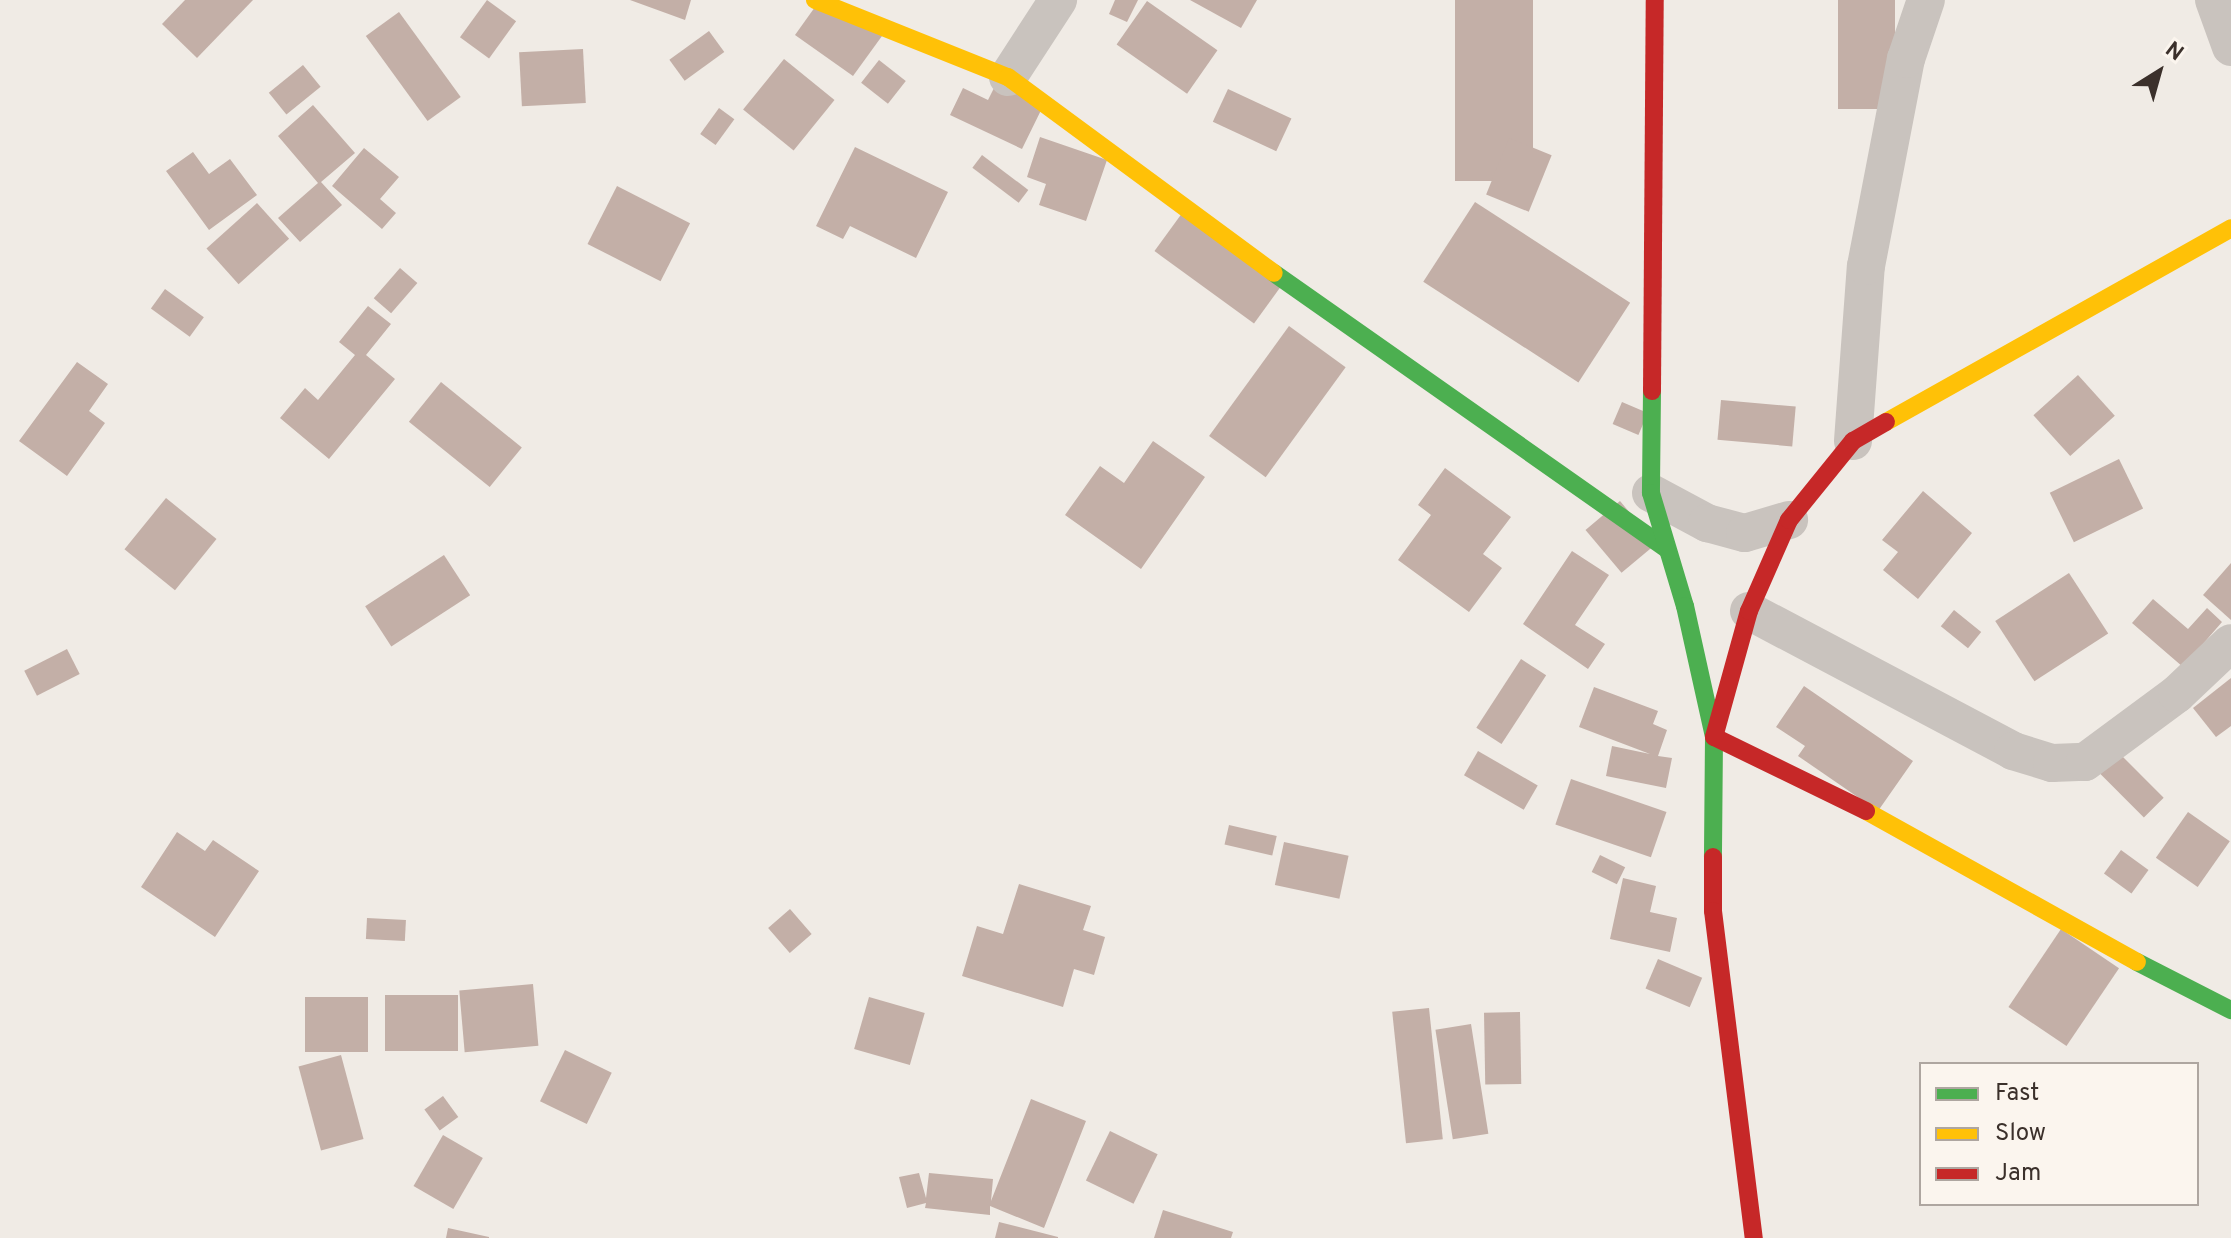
<!DOCTYPE html>
<style>
body{margin:0}
#map{position:relative;width:2231px;height:1238px;overflow:hidden;background:#f0ebe5;font-family:Overpass,sans-serif}
div>[style]{position:absolute}
.building>*{inset:0;background:#c3afa7;transform-origin:0 0}
.street>*{height:38px;margin:-19px;padding:0 19px;transform-origin:19px;border-radius:19px;background:#c9c3be}
.fast>*{height:18px;margin:-9px;padding:0 9px;transform-origin:9px;border-radius:9px;background:#4caf50}
.slow>*{height:18px;margin:-9px;padding:0 9px;transform-origin:9px;border-radius:9px;background:#ffc107}
.jam>*{height:18px;margin:-9px;padding:0 9px;transform-origin:9px;border-radius:9px;background:#c62828}
span{translate:-50% -50%;white-space:nowrap;text-align:center;line-height:1.15;-webkit-text-stroke:8px #fbf5ee;paint-order:stroke}
.legend{position:absolute;left:1919px;top:1062px;width:280px;height:144px;box-sizing:border-box;background:#fbf5ee;border:2px solid #aea6a0;margin:0;padding:10px 14px;list-style:none;font-size:24px;color:#3b302b}
.legend li{display:flex;align-items:center;gap:16px;height:40px}
.legend b{width:40px;border:2px solid #aea6a0}
.north{position:absolute;left:2119px;top:32px;width:80px;height:80px;-webkit-text-stroke:6px #fbf5ee;paint-order:stroke;rotate:37deg;font-size:22px;font-weight:700;line-height:32px;text-align:center;color:#3b302b}
.north::after{content:'';display:block;margin:auto;width:28px;height:36px;background:#3b302b;clip-path:polygon(50% 0,100% 100%,50% 72%,0 100%)}
</style>
<div id="map">
<div class="building">
<div style="clip-path:polygon(185px 0,253px 0,197px 58px,162px 24px)"></div>
<div style="left:487px;top:0;width:36px;height:46px;rotate:36deg"></div>
<div style="clip-path:polygon(630px 0,691px 0,685px 20px)"></div>
<div style="clip-path:polygon(820px 0,882px 36px,853px 76px,795px 35px)"></div>
<div style="clip-path:polygon(1115px 0,1138px 0,1127px 22px,1109px 14px)"></div>
<div style="clip-path:polygon(1190px 0,1257px 0,1241px 28px)"></div>
<div style="left:1455px;top:0;width:78px;height:181px"></div>
<div style="left:1838px;top:0;width:57px;height:109px"></div>
<div style="left:1147px;top:1px;width:86px;height:53px;rotate:35deg"></div>
<div style="left:399px;top:12px;width:105px;height:41px;rotate:54deg"></div>
<div style="left:709px;top:31px;width:26px;height:49px;rotate:54deg"></div>
<div style="left:583px;top:49px;width:54px;height:64px;rotate:87deg"></div>
<div style="left:784px;top:59px;width:65px;height:65px;rotate:39deg"></div>
<div style="left:879px;top:60px;width:34px;height:29px;rotate:38deg"></div>
<div style="left:303px;top:65px;width:28px;height:44px;rotate:51deg"></div>
<div style="clip-path:polygon(1000px 76px,1047px 98px,1022px 149px,950px 115px,963px 88px,988px 100px)"></div>
<div style="left:1228px;top:89px;width:70px;height:36px;rotate:25deg"></div>
<div style="clip-path:polygon(313px 105px,355px 153px,321px 182px,342px 205px,300px 242px,278px 218px,318px 183px,278px 136px)"></div>
<div style="left:719px;top:108px;width:19px;height:32px;rotate:36deg"></div>
<div style="clip-path:polygon(1040px 137px,1107px 160px,1086px 221px,1039px 205px,1046px 184px,1027px 177px)"></div>
<div style="left:1509px;top:138px;width:46px;height:61px;rotate:22deg"></div>
<div style="clip-path:polygon(855px 147px,948px 192px,916px 258px,850px 226px,843px 239px,816px 226px)"></div>
<div style="clip-path:polygon(364px 148px,399px 177px,380px 199px,396px 213px,382px 229px,332px 186px)"></div>
<div style="clip-path:polygon(193px 152px,209px 174px,230px 159px,257px 195px,209px 230px,166px 171px)"></div>
<div style="left:982px;top:155px;width:58px;height:16px;rotate:37deg"></div>
<div style="left:617px;top:186px;width:82px;height:65px;rotate:27deg"></div>
<div style="left:1475px;top:202px;width:185px;height:95px;rotate:33deg"></div>
<div style="left:257px;top:203px;width:48px;height:68px;rotate:48deg"></div>
<div style="left:1188px;top:205px;width:123px;height:57px;rotate:36deg"></div>
<div style="left:400px;top:268px;width:23px;height:40px;rotate:41deg"></div>
<div style="left:165px;top:289px;width:48px;height:24px;rotate:36deg"></div>
<div style="clip-path:polygon(368px 306px,391px 324px,366px 355px,395px 379px,329px 459px,280px 418px,305px 388px,318px 400px,355px 355px,339px 342px)"></div>
<div style="left:1289px;top:326px;width:70px;height:136px;rotate:36deg"></div>
<div style="clip-path:polygon(77px 362px,108px 384px,89px 411px,105px 423px,67px 476px,19px 441px)"></div>
<div style="left:2078px;top:375px;width:55px;height:60px;rotate:48deg"></div>
<div style="left:441px;top:382px;width:104px;height:51px;rotate:39deg"></div>
<div style="left:1721px;top:400px;width:75px;height:40px;rotate:5deg"></div>
<div style="left:1622px;top:402px;width:28px;height:24px;rotate:23deg"></div>
<div style="clip-path:polygon(1153px 441px,1205px 477px,1141px 569px,1065px 515px,1100px 466px,1124px 483px)"></div>
<div style="left:2119px;top:459px;width:55px;height:77px;rotate:64deg"></div>
<div style="clip-path:polygon(1445px 468px,1511px 517px,1483px 554px,1502px 568px,1469px 612px,1398px 560px,1431px 515px,1418px 505px)"></div>
<div style="clip-path:polygon(1923px 491px,1972px 533px,1918px 599px,1883px 570px,1898px 552px,1882px 540px)"></div>
<div style="left:166px;top:498px;width:65px;height:66px;rotate:39deg"></div>
<div style="left:1620px;top:501px;width:56px;height:45px;rotate:50deg"></div>
<div style="clip-path:polygon(1572px 551px,1609px 575px,1575px 625px,1605px 644px,1588px 669px,1523px 624px)"></div>
<div style="left:444px;top:555px;width:48px;height:94px;rotate:57deg"></div>
<div style="clip-path:polygon(2231px 563px,2231px 620px,2203px 595px)"></div>
<div style="left:2069px;top:573px;width:72px;height:88px;rotate:57deg"></div>
<div style="clip-path:polygon(2153px 599px,2188px 629px,2207px 608px,2222px 622px,2183px 667px,2132px 623px)"></div>
<div style="left:1954px;top:610px;width:35px;height:21px;rotate:39deg"></div>
<div style="left:67px;top:649px;width:28px;height:48px;rotate:63deg"></div>
<div style="left:1521px;top:659px;width:30px;height:82px;rotate:33deg"></div>
<div style="clip-path:polygon(2231px 678px,2231px 726px,2216px 737px,2193px 708px)"></div>
<div style="clip-path:polygon(1804px 686px,1913px 761px,1878px 811px,1798px 756px,1805px 746px,1776px 727px)"></div>
<div style="clip-path:polygon(1594px 687px,1658px 711px,1653px 724px,1667px 730px,1658px 756px,1672px 758px,1666px 788px,1606px 776px,1612px 746px,1650px 754px,1579px 727px)"></div>
<div style="left:1478px;top:751px;width:69px;height:28px;rotate:30deg"></div>
<div style="left:2117px;top:751px;width:66px;height:28px;rotate:45deg"></div>
<div style="left:1571px;top:779px;width:101px;height:48px;rotate:19deg"></div>
<div style="left:2188px;top:812px;width:51px;height:56px;rotate:35deg"></div>
<div style="left:1229px;top:825px;width:49px;height:20px;rotate:13deg"></div>
<div style="clip-path:polygon(177px 832px,205px 851px,213px 840px,259px 871px,215px 937px,141px 887px)"></div>
<div style="left:1284px;top:842px;width:66px;height:44px;rotate:12deg"></div>
<div style="left:2121px;top:850px;width:34px;height:29px;rotate:36deg"></div>
<div style="left:1600px;top:855px;width:28px;height:19px;rotate:26deg"></div>
<div style="clip-path:polygon(1623px 878px,1656px 886px,1650px 912px,1677px 918px,1670px 952px,1610px 939px)"></div>
<div style="clip-path:polygon(1019px 884px,1091px 906px,1083px 930px,1105px 937px,1094px 975px,1074px 969px,1063px 1007px,962px 976px,977px 926px,1003px 934px)"></div>
<div style="left:790px;top:909px;width:33px;height:29px;rotate:49deg"></div>
<div style="left:367px;top:918px;width:39px;height:21px;rotate:3deg"></div>
<div style="left:2061px;top:929px;width:70px;height:94px;rotate:34deg"></div>
<div style="left:1658px;top:959px;width:48px;height:32px;rotate:23deg"></div>
<div style="left:533px;top:984px;width:62px;height:74px;rotate:85deg"></div>
<div style="left:385px;top:995px;width:73px;height:56px"></div>
<div style="left:305px;top:997px;width:63px;height:55px"></div>
<div style="left:869px;top:997px;width:58px;height:54px;rotate:16deg"></div>
<div style="left:1429px;top:1008px;width:132px;height:37px;rotate:84deg"></div>
<div style="left:1520px;top:1012px;width:72px;height:36px;rotate:89deg"></div>
<div style="left:1471px;top:1024px;width:111px;height:36px;rotate:81deg"></div>
<div style="left:565px;top:1050px;width:52px;height:57px;rotate:26deg"></div>
<div style="left:341px;top:1055px;width:87px;height:44px;rotate:75deg"></div>
<div style="left:443px;top:1096px;width:26px;height:23px;rotate:54deg"></div>
<div style="clip-path:polygon(1031px 1099px,1086px 1121px,1044px 1228px,990px 1206px,990px 1215px,925px 1208px,926px 1203px,907px 1208px,899px 1177px,919px 1173px,926px 1198px,929px 1173px,993px 1179px,991px 1201px)"></div>
<div style="left:1110px;top:1131px;width:53px;height:55px;rotate:26deg"></div>
<div style="left:443px;top:1135px;width:46px;height:59px;rotate:30deg"></div>
<div style="clip-path:polygon(1163px 1210px,1233px 1232px,1231px 1238px,1154px 1238px)"></div>
<div style="clip-path:polygon(999px 1222px,1058px 1237px,1058px 1238px,995px 1238px)"></div>
<div style="clip-path:polygon(448px 1228px,489px 1237px,489px 1238px,446px 1238px)"></div>
</div>
<div class="street">
<div style="left:2214px;top:0;width:50px;rotate:70.1deg"></div>
<div style="left:1008px;top:77px;width:92px;rotate:-57deg"></div>
<div style="left:1853px;top:441px;width:175px;rotate:-85.8deg"></div>
<div style="left:1866px;top:266px;width:211px;rotate:-79.1deg"></div>
<div style="left:1906px;top:59px;width:62px;rotate:-71.3deg"></div>
<div style="left:1651px;top:493px;width:64px;rotate:28.2deg"></div>
<div style="left:1707px;top:523px;width:39px;rotate:15deg"></div>
<div style="left:1745px;top:533px;width:46px;rotate:-16.5deg"></div>
<div style="left:1749px;top:611px;width:299px;rotate:27.9deg"></div>
<div style="left:2013px;top:751px;width:41px;rotate:17.1deg"></div>
<div style="left:2052px;top:763px;width:33px;rotate:-2deg"></div>
<div style="left:2085px;top:762px;width:114px;rotate:-36.5deg"></div>
<div style="left:2177px;top:694px;width:74px;rotate:-43.4deg"></div>
</div>
<div class="fast">
<div style="left:1274px;top:273px;width:479px;rotate:35.1deg"></div>
<div style="left:1652px;top:391px;width:102px;rotate:90.6deg"></div>
<div style="left:1651px;top:493px;width:118px;rotate:73.3deg"></div>
<div style="left:1685px;top:606px;width:134px;rotate:77.5deg"></div>
<div style="left:1714px;top:737px;width:120px;rotate:90.5deg"></div>
<div style="left:2137px;top:962px;width:106px;rotate:27.1deg"></div>
</div>
<div class="slow">
<div style="left:815px;top:0;width:208px;rotate:21.8deg"></div>
<div style="left:1008px;top:77px;width:330px;rotate:36.4deg"></div>
<div style="left:1886px;top:422px;width:396px;rotate:-29.3deg"></div>
<div style="left:1866px;top:811px;width:310px;rotate:29.1deg"></div>
</div>
<div class="jam">
<div style="left:1652px;top:391px;width:391px;rotate:-89.6deg"></div>
<div style="left:1866px;top:811px;width:169px;rotate:-154deg"></div>
<div style="left:1714px;top:737px;width:131px;rotate:-74.5deg"></div>
<div style="left:1749px;top:611px;width:99px;rotate:-66.3deg"></div>
<div style="left:1789px;top:520px;width:102px;rotate:-51deg"></div>
<div style="left:1853px;top:441px;width:38px;rotate:-30deg"></div>
<div style="left:1713px;top:857px;width:54px;rotate:90deg"></div>
<div style="left:1713px;top:911px;width:330px;rotate:82.9deg"></div>
</div>
<ul class="legend">
<li><b style="height:10px;background:#4caf50"></b>Fast</li>
<li><b style="height:10px;background:#ffc107"></b>Slow</li>
<li><b style="height:10px;background:#c62828"></b>Jam</li>
</ul>
<div class="north">N</div>
</div>
